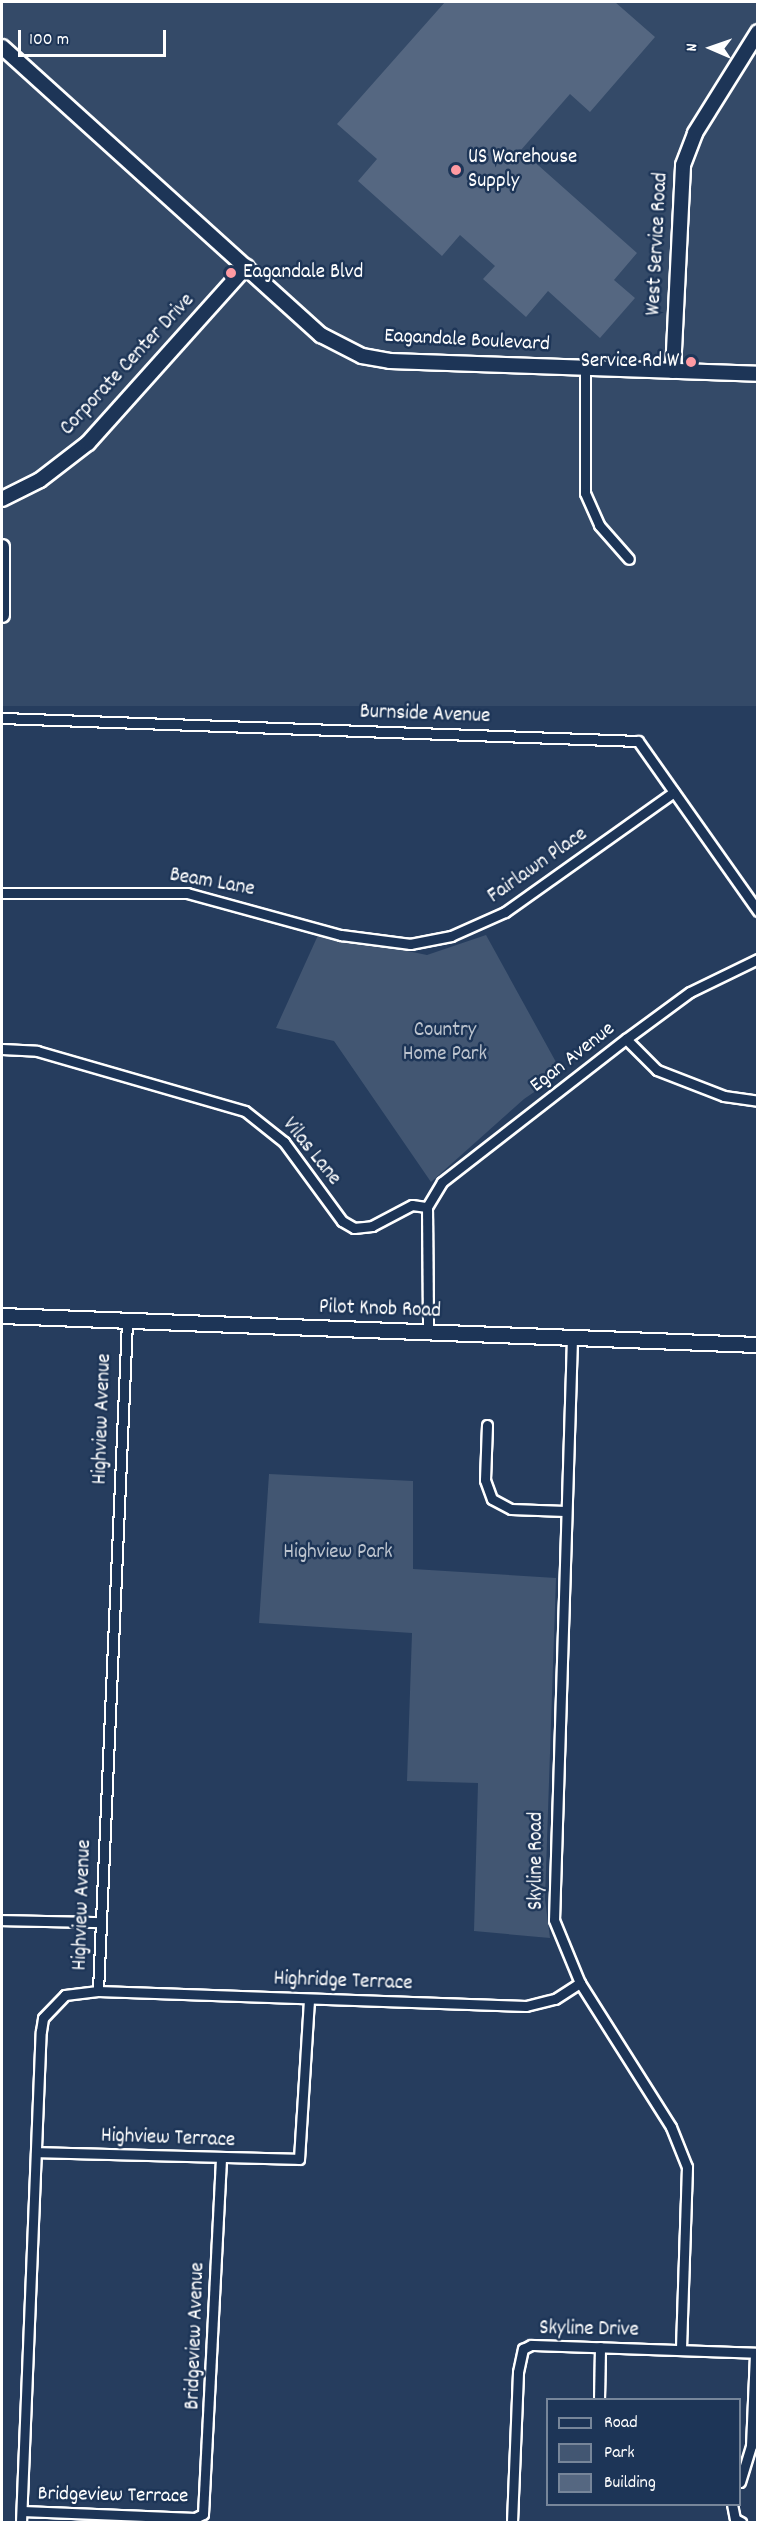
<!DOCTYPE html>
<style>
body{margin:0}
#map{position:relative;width:759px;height:2524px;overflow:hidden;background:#263d5e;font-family:Dekko,sans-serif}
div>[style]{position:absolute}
.built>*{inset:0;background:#344a68;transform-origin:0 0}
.green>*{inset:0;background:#425672}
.building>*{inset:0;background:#556781}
.roads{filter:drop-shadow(2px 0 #fff) drop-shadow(-2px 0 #fff) drop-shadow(0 2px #fff) drop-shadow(0 -2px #fff)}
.street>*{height:9px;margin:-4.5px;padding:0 4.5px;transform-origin:4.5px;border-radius:4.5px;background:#1d3557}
.secondary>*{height:14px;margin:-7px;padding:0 7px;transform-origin:7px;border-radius:7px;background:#1d3557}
.dots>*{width:16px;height:16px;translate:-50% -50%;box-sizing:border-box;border:3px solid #1d3557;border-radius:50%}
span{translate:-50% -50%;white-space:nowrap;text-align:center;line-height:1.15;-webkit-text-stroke:5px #1d3557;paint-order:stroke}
.poi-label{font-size:21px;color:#fff}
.left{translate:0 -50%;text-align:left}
.right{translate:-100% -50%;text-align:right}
.street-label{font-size:21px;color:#fff}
.park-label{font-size:21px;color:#bdc4ce}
.frame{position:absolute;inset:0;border:3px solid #fff;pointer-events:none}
.legend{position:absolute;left:546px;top:2398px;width:195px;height:108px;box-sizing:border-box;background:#1d3557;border:2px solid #77869a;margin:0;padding:8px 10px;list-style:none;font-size:18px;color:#fff}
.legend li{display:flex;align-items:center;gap:12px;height:30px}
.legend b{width:30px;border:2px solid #77869a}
.north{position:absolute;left:681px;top:18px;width:60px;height:60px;-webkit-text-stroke:4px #1d3557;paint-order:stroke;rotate:272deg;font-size:16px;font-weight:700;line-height:24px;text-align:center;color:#fff}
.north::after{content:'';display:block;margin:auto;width:21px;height:27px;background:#fff;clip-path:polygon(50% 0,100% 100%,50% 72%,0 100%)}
.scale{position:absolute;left:18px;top:30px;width:148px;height:27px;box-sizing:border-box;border:3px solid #fff;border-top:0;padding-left:8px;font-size:18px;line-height:21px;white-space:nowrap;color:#fff;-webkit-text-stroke:4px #1d3557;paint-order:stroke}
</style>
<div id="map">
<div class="built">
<div style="left:2px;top:2px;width:755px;height:704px"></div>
</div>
<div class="green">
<div style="clip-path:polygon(319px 933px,427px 955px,486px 935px,562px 1073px,524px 1099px,431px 1182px,334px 1041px,276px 1028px)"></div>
<div style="clip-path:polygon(269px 1474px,413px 1481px,413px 1569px,556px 1578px,545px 1899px,550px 1938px,474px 1931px,478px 1783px,407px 1781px,412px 1633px,259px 1623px)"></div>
</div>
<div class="building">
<div style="clip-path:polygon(445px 2px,615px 2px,655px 37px,590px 112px,570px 94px,521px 150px,637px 253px,614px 280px,635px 298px,600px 338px,548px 291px,526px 317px,483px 279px,495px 266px,460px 235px,442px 256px,358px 181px,377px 159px,337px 124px)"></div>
</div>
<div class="roads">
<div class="street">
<div style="left:585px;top:368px;width:125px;rotate:90deg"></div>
<div style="left:585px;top:493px;width:35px;rotate:66deg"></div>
<div style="left:599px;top:525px;width:45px;rotate:48.6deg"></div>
<div style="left:2px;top:718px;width:636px;rotate:2.07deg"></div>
<div style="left:638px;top:741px;width:208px;rotate:54.8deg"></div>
<div style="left:2px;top:893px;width:185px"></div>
<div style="left:187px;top:893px;width:160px;rotate:15.3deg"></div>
<div style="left:341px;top:935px;width:70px;rotate:7.4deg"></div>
<div style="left:410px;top:944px;width:42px;rotate:-11deg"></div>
<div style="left:451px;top:936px;width:59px;rotate:-24deg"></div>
<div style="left:505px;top:912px;width:207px;rotate:-35.4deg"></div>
<div style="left:626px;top:1039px;width:44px;rotate:45deg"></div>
<div style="left:657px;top:1070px;width:72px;rotate:21.2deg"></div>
<div style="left:724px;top:1096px;width:34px;rotate:8deg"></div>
<div style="left:2px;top:1049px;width:35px;rotate:3deg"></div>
<div style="left:37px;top:1051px;width:216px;rotate:16.1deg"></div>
<div style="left:245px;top:1111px;width:50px;rotate:38.5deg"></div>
<div style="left:284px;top:1142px;width:98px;rotate:53.7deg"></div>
<div style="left:342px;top:1221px;width:14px;rotate:30deg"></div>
<div style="left:354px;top:1228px;width:18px;rotate:-6deg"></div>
<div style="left:372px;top:1226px;width:45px;rotate:-27.7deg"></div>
<div style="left:412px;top:1205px;width:15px;rotate:8deg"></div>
<div style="left:427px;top:1207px;width:29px;rotate:-59deg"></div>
<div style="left:442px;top:1182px;width:233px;rotate:-37.9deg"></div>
<div style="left:626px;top:1039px;width:79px;rotate:-36.3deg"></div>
<div style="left:690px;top:992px;width:76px;rotate:-25.9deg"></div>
<div style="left:427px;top:1207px;width:125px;rotate:89.5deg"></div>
<div style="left:572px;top:1338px;width:582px;rotate:91.77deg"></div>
<div style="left:554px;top:1920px;width:68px;rotate:67.6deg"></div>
<div style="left:580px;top:1983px;width:170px;rotate:57.7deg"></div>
<div style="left:671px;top:2127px;width:43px;rotate:68.2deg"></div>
<div style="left:687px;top:2167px;width:183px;rotate:91.9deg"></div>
<div style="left:487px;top:1425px;width:55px;rotate:92.1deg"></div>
<div style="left:485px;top:1480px;width:20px;rotate:70deg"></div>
<div style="left:492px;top:1499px;width:21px;rotate:28deg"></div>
<div style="left:511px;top:1509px;width:54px;rotate:2.1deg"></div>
<div style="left:2px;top:1920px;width:98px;rotate:1.2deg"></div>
<div style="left:98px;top:1991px;width:671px;rotate:-87.52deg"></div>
<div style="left:36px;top:2152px;width:263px;rotate:1.5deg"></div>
<div style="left:299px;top:2159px;width:160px;rotate:-86.4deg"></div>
<div style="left:599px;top:2400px;width:53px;rotate:-88.9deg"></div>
<div style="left:740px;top:2482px;width:38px;rotate:-73deg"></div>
<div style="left:751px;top:2446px;width:93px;rotate:-87.5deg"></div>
<div style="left:732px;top:2504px;width:15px;rotate:79deg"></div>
<div style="left:735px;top:2519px;width:7px;rotate:27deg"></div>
<div style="left:22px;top:2511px;width:173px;rotate:2.3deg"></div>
<div style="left:195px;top:2518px;width:9px;rotate:-27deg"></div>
<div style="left:203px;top:2514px;width:355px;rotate:-87.1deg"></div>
<div style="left:21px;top:2522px;width:491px;rotate:-87.7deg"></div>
<div style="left:41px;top:2031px;width:13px;rotate:-81deg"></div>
<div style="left:43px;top:2018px;width:32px;rotate:-46deg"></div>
<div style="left:65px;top:1995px;width:33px;rotate:-7deg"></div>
<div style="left:98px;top:1991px;width:428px;rotate:2deg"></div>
<div style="left:526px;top:2006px;width:30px;rotate:-14deg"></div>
<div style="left:555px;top:1999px;width:30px;rotate:-33deg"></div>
<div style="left:512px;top:2522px;width:150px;rotate:-87.7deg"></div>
<div style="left:518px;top:2372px;width:24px;rotate:-78deg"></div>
<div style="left:523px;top:2349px;width:9px;rotate:-27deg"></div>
<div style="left:531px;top:2345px;width:227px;rotate:2deg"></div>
</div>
<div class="secondary">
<div style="left:2px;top:47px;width:430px;rotate:42.1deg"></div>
<div style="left:321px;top:335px;width:46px;rotate:27.1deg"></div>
<div style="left:362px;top:356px;width:28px;rotate:10deg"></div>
<div style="left:390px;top:361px;width:368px;rotate:2deg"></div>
<div style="left:673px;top:371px;width:206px;rotate:-87.2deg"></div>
<div style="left:683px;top:165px;width:34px;rotate:-69deg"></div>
<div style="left:695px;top:133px;width:119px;rotate:-58deg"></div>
<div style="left:2px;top:499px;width:42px;rotate:-26.6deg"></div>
<div style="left:40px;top:480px;width:61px;rotate:-37.6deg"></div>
<div style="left:88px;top:443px;width:237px;rotate:-48.1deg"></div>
<div style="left:2px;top:547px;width:68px;rotate:90deg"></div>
<div style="left:2px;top:1316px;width:757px;rotate:2.2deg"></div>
</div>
</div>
<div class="dots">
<div style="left:456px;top:170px;background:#ff9aa2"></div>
<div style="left:231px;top:273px;background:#ff9aa2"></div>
<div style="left:691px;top:362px;background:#ff9aa2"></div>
</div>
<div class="poi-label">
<span class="left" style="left:468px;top:170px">US Warehouse<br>Supply</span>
<span class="left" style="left:243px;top:273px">Eagandale Blvd</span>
<span class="right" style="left:679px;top:362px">Service Rd W</span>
</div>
<div class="street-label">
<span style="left:658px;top:244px;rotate:-87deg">West Service Road</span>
<span style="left:467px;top:341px;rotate:3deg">Eagandale Boulevard</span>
<span style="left:128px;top:365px;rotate:-47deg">Corporate Center Drive</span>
<span style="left:425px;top:715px;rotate:2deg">Burnside Avenue</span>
<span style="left:538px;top:866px;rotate:-35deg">Fairlawn Place</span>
<span style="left:212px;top:883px;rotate:10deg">Beam Lane</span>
<span style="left:573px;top:1058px;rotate:-38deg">Egan Avenue</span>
<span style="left:311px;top:1152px;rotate:51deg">Vilas Lane</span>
<span style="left:380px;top:1310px;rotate:2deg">Pilot Knob Road</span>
<span style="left:103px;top:1419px;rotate:-88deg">Highview Avenue</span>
<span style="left:537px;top:1861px;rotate:-90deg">Skyline Road</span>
<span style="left:83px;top:1905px;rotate:-88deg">Highview Avenue</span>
<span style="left:343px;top:1982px;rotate:2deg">Highridge Terrace</span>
<span style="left:168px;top:2139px;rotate:2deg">Highview Terrace</span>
<span style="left:589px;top:2330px;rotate:1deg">Skyline Drive</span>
<span style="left:196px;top:2336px;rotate:-88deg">Bridgeview Avenue</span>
<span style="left:113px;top:2496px;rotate:1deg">Bridgeview Terrace</span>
</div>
<div class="park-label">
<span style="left:445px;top:1043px">Country<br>Home Park</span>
<span style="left:338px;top:1553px">Highview Park</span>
</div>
<div class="frame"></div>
<ul class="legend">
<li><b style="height:8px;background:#1d3557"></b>Road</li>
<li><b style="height:16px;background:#425672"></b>Park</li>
<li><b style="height:16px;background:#556781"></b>Building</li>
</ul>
<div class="north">N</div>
<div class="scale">100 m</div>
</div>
